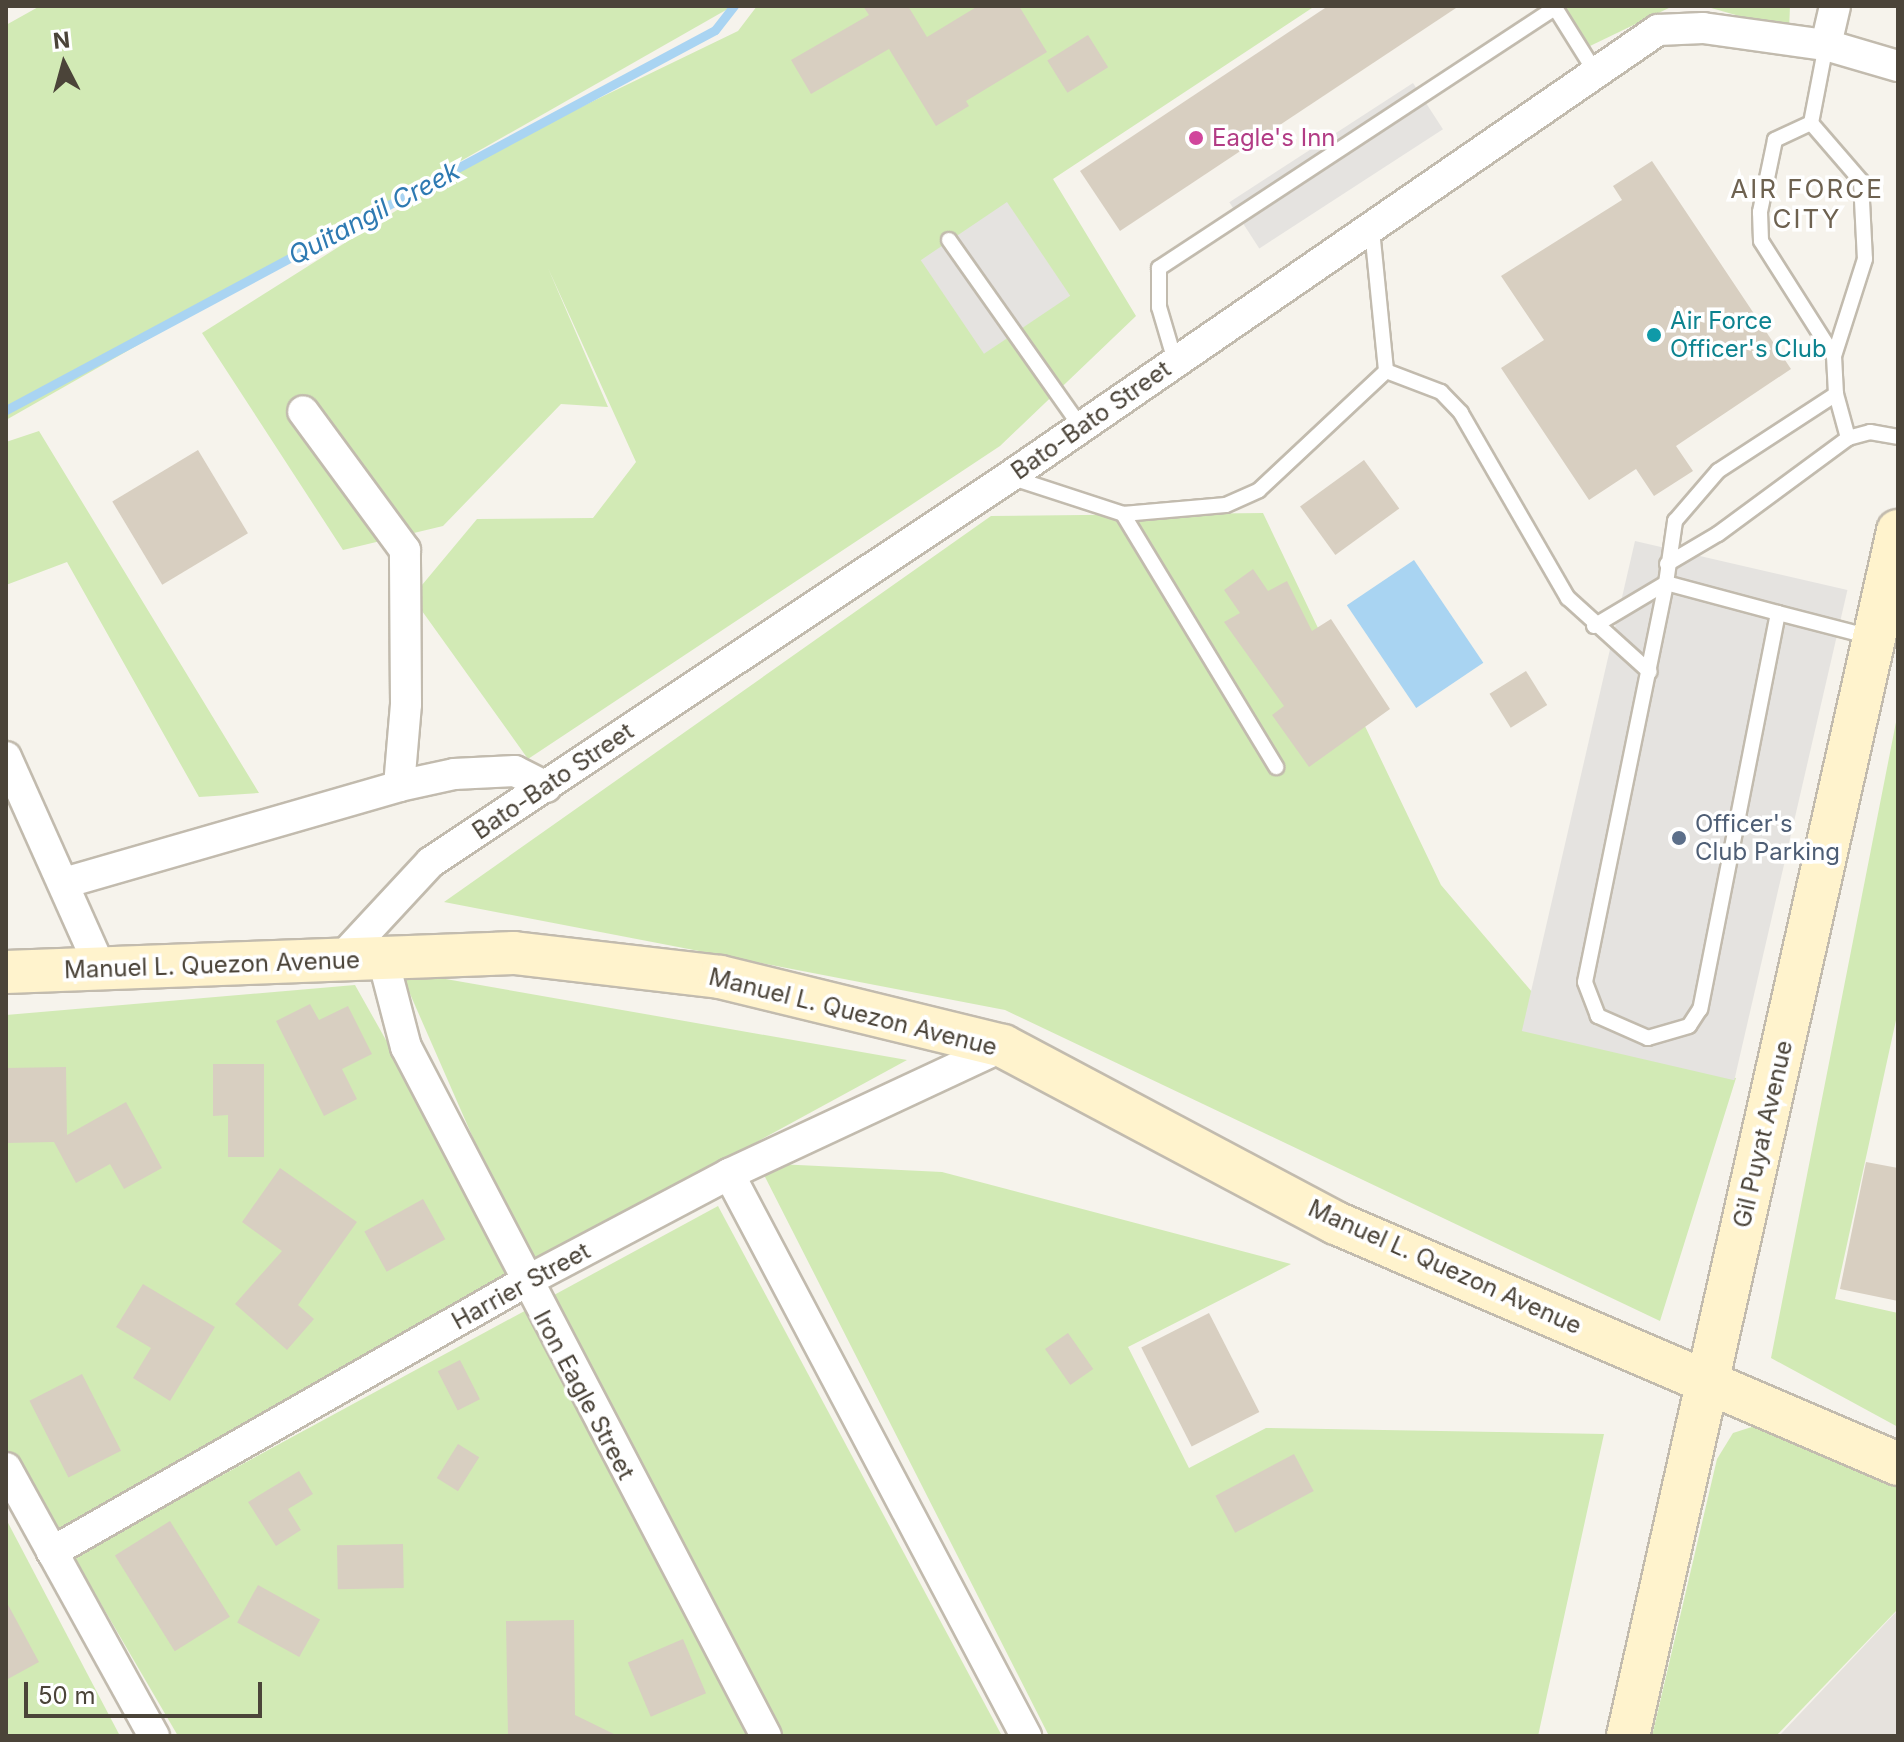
<!DOCTYPE html>
<style>
body{margin:0}
#map{position:relative;width:1904px;height:1742px;overflow:hidden;background:#f6f3ec;font-family:Inter,sans-serif}
div>[style]{position:absolute}
.industrial>*{inset:0;background:#e6e2dd}
.green>*{inset:0;background:#d2eab5}
.parking>*{inset:0;background:#e5e3e0;transform-origin:0 0}
.water>*{inset:0;background:#a9d4f2;transform-origin:0 0}
.stream>*{height:9px;margin:-4.5px;padding:0 4.5px;transform-origin:4.5px;border-radius:4.5px;background:#a9d4f2}
.building>*{inset:0;background:#d8cfc1;transform-origin:0 0}
.roads{filter:drop-shadow(2px 0 #c2bbae) drop-shadow(-2px 0 #c2bbae) drop-shadow(0 2px #c2bbae) drop-shadow(0 -2px #c2bbae)}
.lane>*{height:14px;margin:-7px;padding:0 7px;transform-origin:7px;border-radius:7px;background:#fff}
.street>*{height:30px;margin:-15px;padding:0 15px;transform-origin:15px;border-radius:15px;background:#fff}
.secondary>*{height:42px;margin:-21px;padding:0 21px;transform-origin:21px;border-radius:21px;background:#fff3cd}
.dots>*{width:22px;height:22px;translate:-50% -50%;box-sizing:border-box;border:4px solid #fff;border-radius:50%}
span{translate:-50% -50%;white-space:nowrap;text-align:center;line-height:1.15;-webkit-text-stroke:7px #fff;paint-order:stroke}
.hotel-label{font-size:24px;color:#b23c85}
.left{translate:0 -50%;text-align:left}
.culture-label{font-size:24px;color:#0d838f}
.street-label{font-size:24px;color:#4b4439}
.service-label{font-size:24px;color:#4e5e75}
.neighbourhood-label{font-size:26px;color:#6e6250;letter-spacing:2px}
.water-label{font-size:26px;color:#2e7ab2;font-style:italic}
.frame{position:absolute;inset:0;border:8px solid #4b4439;pointer-events:none}
.north{position:absolute;left:24px;top:24px;width:80px;height:80px;-webkit-text-stroke:6px #fff;paint-order:stroke;rotate:354deg;font-size:22px;font-weight:700;line-height:32px;text-align:center;color:#4b4439}
.north::after{content:'';display:block;margin:auto;width:28px;height:36px;background:#4b4439;clip-path:polygon(50% 0,100% 100%,50% 72%,0 100%)}
.scale{position:absolute;left:24px;top:1682px;width:238px;height:36px;box-sizing:border-box;border:4px solid #4b4439;border-top:0;padding-left:10px;font-size:24px;line-height:28px;white-space:nowrap;color:#4b4439;-webkit-text-stroke:6px #fff;paint-order:stroke}
</style>
<div id="map">
<div class="industrial">
<div style="clip-path:polygon(1898px 1610px,1898px 1736px,1779px 1736px)"></div>
</div>
<div class="green">
<div style="clip-path:polygon(40px 6px,733px 6px,6px 420px,6px 25px)"></div>
<div style="clip-path:polygon(757px 6px,1315px 6px,1053px 179px,1136px 316px,1000px 446px,528px 759px,412px 597px,477px 519px,593px 518px,636px 462px,548px 268px,608px 407px,561px 404px,443px 526px,343px 550px,202px 333px,494px 149px,738px 31px)"></div>
<div style="clip-path:polygon(1562px 6px,1673px 6px,1590px 46px)"></div>
<div style="clip-path:polygon(1704px 6px,1790px 6px,1789px 30px)"></div>
<div style="clip-path:polygon(39px 431px,259px 793px,199px 797px,67px 562px,6px 585px,6px 442px)"></div>
<div style="clip-path:polygon(1263px 513px,1441px 885px,1532px 992px,1523px 1030px,1736px 1078px,1660px 1321px,1005px 1010px,444px 902px,991px 516px)"></div>
<div style="clip-path:polygon(1898px 712px,1898px 1011px,1835px 1299px,1898px 1313px,1898px 1427px,1771px 1358px)"></div>
<div style="clip-path:polygon(400px 971px,907px 1060px,529px 1266px)"></div>
<div style="clip-path:polygon(355px 985px,523px 1284px,40px 1555px,6px 1484px,6px 1015px)"></div>
<div style="clip-path:polygon(758px 1163px,942px 1172px,1291px 1264px,1128px 1347px,1189px 1468px,1266px 1428px,1604px 1434px,1538px 1736px,1049px 1736px)"></div>
<div style="clip-path:polygon(718px 1206px,1002px 1736px,178px 1736px,73px 1556px)"></div>
<div style="clip-path:polygon(1761px 1424px,1778px 1427px,1898px 1486px,1898px 1609px,1776px 1736px,1652px 1736px,1717px 1459px,1733px 1433px)"></div>
<div style="clip-path:polygon(6px 1519px,120px 1736px,6px 1736px)"></div>
</div>
<div class="parking">
<div style="left:1413px;top:83px;width:55px;height:219px;rotate:57deg"></div>
<div style="left:1007px;top:202px;width:113px;height:104px;rotate:56deg"></div>
<div style="left:1635px;top:541px;width:218px;height:503px;rotate:13deg"></div>
</div>
<div class="water">
<div style="left:1414px;top:560px;width:124px;height:81px;rotate:56deg"></div>
</div>
<div class="stream">
<div style="left:6px;top:410px;width:804px;rotate:-28.19deg"></div>
<div style="left:715px;top:30px;width:31px;rotate:-52deg"></div>
</div>
<div class="building">
<div style="clip-path:polygon(863px 6px,908px 6px,927px 37px,978px 6px,1019px 6px,1047px 52px,966px 101px,969px 106px,936px 126px,889px 49px,811px 94px,791px 60px,869px 15px)"></div>
<div style="clip-path:polygon(1328px 6px,1459px 6px,1120px 231px,1080px 171px)"></div>
<div style="left:1088px;top:35px;width:38px;height:48px;rotate:58deg"></div>
<div style="clip-path:polygon(1652px 161px,1791px 369px,1676px 446px,1693px 471px,1654px 496px,1636px 469px,1589px 500px,1501px 368px,1544px 340px,1501px 276px,1622px 200px,1613px 186px)"></div>
<div style="left:198px;top:450px;width:97px;height:100px;rotate:59deg"></div>
<div style="left:1364px;top:460px;width:60px;height:79px;rotate:54deg"></div>
<div style="clip-path:polygon(1253px 569px,1268px 591px,1287px 581px,1312px 631px,1331px 619px,1390px 709px,1309px 767px,1272px 715px,1284px 706px,1224px 622px,1240px 613px,1224px 590px)"></div>
<div style="left:1526px;top:671px;width:40px;height:43px;rotate:58deg"></div>
<div style="clip-path:polygon(310px 1004px,319px 1020px,348px 1006px,372px 1054px,342px 1069px,357px 1099px,324px 1116px,276px 1021px)"></div>
<div style="clip-path:polygon(213px 1064px,264px 1064px,264px 1157px,228px 1157px,228px 1115px,213px 1116px)"></div>
<div style="clip-path:polygon(66px 1067px,67px 1135px,126px 1102px,162px 1168px,124px 1189px,110px 1164px,76px 1183px,54px 1142px,6px 1143px,6px 1068px)"></div>
<div style="clip-path:polygon(1866px 1162px,1898px 1168px,1898px 1301px,1840px 1289px)"></div>
<div style="clip-path:polygon(280px 1168px,357px 1222px,298px 1305px,314px 1319px,287px 1350px,235px 1304px,282px 1251px,242px 1222px)"></div>
<div style="left:423px;top:1199px;width:46px;height:67px;rotate:61deg"></div>
<div style="clip-path:polygon(143px 1284px,215px 1327px,170px 1401px,133px 1378px,151px 1348px,116px 1327px)"></div>
<div style="left:1209px;top:1313px;width:111px;height:76px;rotate:63deg"></div>
<div style="left:1068px;top:1333px;width:44px;height:28px;rotate:55deg"></div>
<div style="left:460px;top:1360px;width:44px;height:25px;rotate:63deg"></div>
<div style="left:82px;top:1374px;width:86px;height:59px;rotate:63deg"></div>
<div style="left:458px;top:1444px;width:25px;height:40px;rotate:32deg"></div>
<div style="left:1294px;top:1454px;width:42px;height:89px;rotate:62deg"></div>
<div style="clip-path:polygon(299px 1471px,313px 1494px,288px 1509px,301px 1530px,276px 1546px,248px 1502px)"></div>
<div style="left:170px;top:1521px;width:113px;height:65px;rotate:58deg"></div>
<div style="left:403px;top:1544px;width:44px;height:66px;rotate:89deg"></div>
<div style="left:258px;top:1585px;width:71px;height:43px;rotate:29deg"></div>
<div style="clip-path:polygon(6px 1601px,39px 1662px,6px 1680px)"></div>
<div style="clip-path:polygon(574px 1620px,575px 1715px,618px 1736px,508px 1736px,506px 1621px)"></div>
<div style="left:683px;top:1639px;width:59px;height:60px;rotate:67deg"></div>
</div>
<div class="roads">
<div class="lane">
<div style="left:1554px;top:6px;width:75px;rotate:58deg"></div>
<div style="left:1826px;top:45px;width:79px;rotate:100.9deg"></div>
<div style="left:1811px;top:123px;width:40px;rotate:155deg"></div>
<div style="left:1775px;top:140px;width:74px;rotate:101.8deg"></div>
<div style="left:1760px;top:212px;width:29px;rotate:88deg"></div>
<div style="left:1761px;top:241px;width:136px;rotate:57.6deg"></div>
<div style="left:1834px;top:356px;width:38px;rotate:87deg"></div>
<div style="left:1836px;top:394px;width:46px;rotate:74.7deg"></div>
<div style="left:1811px;top:123px;width:77px;rotate:49.2deg"></div>
<div style="left:1861px;top:181px;width:78px;rotate:87.1deg"></div>
<div style="left:1865px;top:259px;width:102px;rotate:107.7deg"></div>
<div style="left:1372px;top:230px;width:142px;rotate:84.3deg"></div>
<div style="left:949px;top:240px;width:228px;rotate:54.8deg"></div>
<div style="left:1175px;top:361px;width:56px;rotate:-106.5deg"></div>
<div style="left:1159px;top:307px;width:39px;rotate:-90deg"></div>
<div style="left:1159px;top:268px;width:474px;rotate:-33.3deg"></div>
<div style="left:1010px;top:477px;width:119px;rotate:18.1deg"></div>
<div style="left:1123px;top:514px;width:103px;rotate:-5deg"></div>
<div style="left:1226px;top:505px;width:36px;rotate:-24deg"></div>
<div style="left:1259px;top:490px;width:174px;rotate:-43.1deg"></div>
<div style="left:1386px;top:371px;width:59px;rotate:20.9deg"></div>
<div style="left:1441px;top:392px;width:29px;rotate:46deg"></div>
<div style="left:1461px;top:413px;width:214px;rotate:60deg"></div>
<div style="left:1568px;top:598px;width:110px;rotate:42.1deg"></div>
<div style="left:1123px;top:514px;width:296px;rotate:58.8deg"></div>
<div style="left:1667px;top:564px;width:59px;rotate:-30.5deg"></div>
<div style="left:1718px;top:534px;width:162px;rotate:-36.4deg"></div>
<div style="left:1848px;top:438px;width:23px;rotate:-15deg"></div>
<div style="left:1870px;top:432px;width:28px;rotate:10deg"></div>
<div style="left:1666px;top:583px;width:116px;rotate:15deg"></div>
<div style="left:1778px;top:613px;width:404px;rotate:101.1deg"></div>
<div style="left:1700px;top:1009px;width:20px;rotate:123deg"></div>
<div style="left:1689px;top:1026px;width:43px;rotate:163.7deg"></div>
<div style="left:1648px;top:1038px;width:55px;rotate:-156.3deg"></div>
<div style="left:1598px;top:1016px;width:36px;rotate:-111deg"></div>
<div style="left:1585px;top:982px;width:407px;rotate:-78.5deg"></div>
<div style="left:1778px;top:613px;width:96px;rotate:14.5deg"></div>
<div style="left:1594px;top:626px;width:84px;rotate:-30.8deg"></div>
<div style="left:1666px;top:583px;width:63px;rotate:-81.7deg"></div>
<div style="left:1675px;top:521px;width:66px;rotate:-49.3deg"></div>
<div style="left:1718px;top:471px;width:141px;rotate:-33.1deg"></div>
</div>
<div class="street">
<div style="left:1826px;top:45px;width:40px;rotate:-77deg"></div>
<div style="left:6px;top:757px;width:235px;rotate:65.9deg"></div>
<div style="left:399px;top:786px;width:56px;rotate:-12.3deg"></div>
<div style="left:454px;top:774px;width:61px;rotate:-2.8deg"></div>
<div style="left:515px;top:771px;width:35px;rotate:27deg"></div>
<div style="left:64px;top:883px;width:349px;rotate:-16.1deg"></div>
<div style="left:399px;top:786px;width:82px;rotate:-85.1deg"></div>
<div style="left:406px;top:704px;width:154px;rotate:-90.4deg"></div>
<div style="left:405px;top:550px;width:172px;rotate:-126.3deg"></div>
<div style="left:383px;top:959px;width:91px;rotate:75.4deg"></div>
<div style="left:406px;top:1047px;width:777px;rotate:62.41deg"></div>
<div style="left:337px;top:963px;width:138px;rotate:-47.1deg"></div>
<div style="left:431px;top:862px;width:694px;rotate:-33.67deg"></div>
<div style="left:1009px;top:477px;width:788px;rotate:-34.56deg"></div>
<div style="left:1658px;top:30px;width:45px;rotate:-2.5deg"></div>
<div style="left:1703px;top:28px;width:124px;rotate:7.9deg"></div>
<div style="left:1826px;top:45px;width:75px;rotate:16.3deg"></div>
<div style="left:729px;top:1174px;width:636px;rotate:62.14deg"></div>
<div style="left:6px;top:1468px;width:306px;rotate:61.1deg"></div>
<div style="left:52px;top:1552px;width:545px;rotate:-29.72deg"></div>
<div style="left:525px;top:1282px;width:231px;rotate:-27.9deg"></div>
<div style="left:729px;top:1174px;width:302px;rotate:-25deg"></div>
</div>
<div class="secondary">
<div style="left:6px;top:972px;width:508px;rotate:-2.14deg"></div>
<div style="left:514px;top:953px;width:207px;rotate:6.6deg"></div>
<div style="left:720px;top:977px;width:291px;rotate:13.7deg"></div>
<div style="left:1003px;top:1046px;width:377px;rotate:28deg"></div>
<div style="left:1336px;top:1223px;width:611px;rotate:23.21deg"></div>
<div style="left:1628px;top:1736px;width:1235px;rotate:-77.37deg"></div>
</div>
</div>
<div class="dots">
<div style="left:1196px;top:138px;background:#d1479c"></div>
<div style="left:1654px;top:335px;background:#0f9aa8"></div>
<div style="left:1679px;top:838px;background:#5c6f8a"></div>
</div>
<div class="hotel-label">
<span class="left" style="left:1212px;top:138px">Eagle's Inn</span>
</div>
<div class="culture-label">
<span class="left" style="left:1670px;top:335px">Air Force<br>Officer's Club</span>
</div>
<div class="street-label">
<span style="left:1091px;top:420px;rotate:-35deg">Bato-Bato Street</span>
<span style="left:553px;top:781px;rotate:-34deg">Bato-Bato Street</span>
<span style="left:212px;top:965px;rotate:-2deg">Manuel L. Quezon Avenue</span>
<span style="left:853px;top:1012px;rotate:14deg">Manuel L. Quezon Avenue</span>
<span style="left:1763px;top:1134px;rotate:-77deg">Gil Puyat Avenue</span>
<span style="left:1445px;top:1267px;rotate:24deg">Manuel L. Quezon Avenue</span>
<span style="left:521px;top:1286px;rotate:-29deg">Harrier Street</span>
<span style="left:584px;top:1395px;rotate:62deg">Iron Eagle Street</span>
</div>
<div class="service-label">
<span class="left" style="left:1695px;top:838px">Officer's<br>Club Parking</span>
</div>
<div class="neighbourhood-label">
<span style="left:1807px;top:204px">AIR FORCE<br>CITY</span>
</div>
<div class="water-label">
<span style="left:374px;top:213px;rotate:-28deg">Quitangil Creek</span>
</div>
<div class="frame"></div>
<div class="north">N</div>
<div class="scale">50 m</div>
</div>
